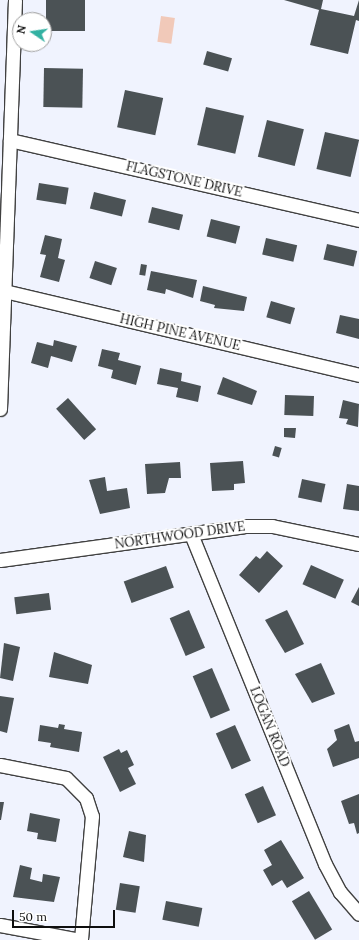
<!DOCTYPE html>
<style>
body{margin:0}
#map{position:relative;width:359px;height:940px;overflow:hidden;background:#f0f3fe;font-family:Lora,serif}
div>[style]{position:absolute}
.water>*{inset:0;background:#f1c9b9;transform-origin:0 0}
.building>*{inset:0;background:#4b5255;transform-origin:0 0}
.roads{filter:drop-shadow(1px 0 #414141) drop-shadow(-1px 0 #414141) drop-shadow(0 1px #414141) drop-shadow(0 -1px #414141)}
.minor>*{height:13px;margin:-6.5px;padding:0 6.5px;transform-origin:6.5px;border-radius:6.5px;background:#fff}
span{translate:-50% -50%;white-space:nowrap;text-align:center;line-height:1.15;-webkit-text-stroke:4px #fff;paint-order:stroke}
.street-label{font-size:13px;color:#0e0e0e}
.north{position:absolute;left:12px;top:12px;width:40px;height:40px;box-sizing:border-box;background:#fff;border:1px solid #9f9f9f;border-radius:50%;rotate:283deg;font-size:11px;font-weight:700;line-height:16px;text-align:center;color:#0e0e0e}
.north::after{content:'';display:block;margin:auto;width:14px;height:18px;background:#32b1a2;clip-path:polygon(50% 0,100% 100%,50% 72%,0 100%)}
.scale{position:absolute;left:12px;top:910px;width:103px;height:18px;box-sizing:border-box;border:2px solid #0e0e0e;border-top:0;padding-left:5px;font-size:12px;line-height:14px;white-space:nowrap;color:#0e0e0e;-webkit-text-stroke:3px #fff;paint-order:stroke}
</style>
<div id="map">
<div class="water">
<div style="left:161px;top:16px;width:14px;height:26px;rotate:8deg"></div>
</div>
<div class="building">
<div style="left:46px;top:0;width:39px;height:31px"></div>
<div style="clip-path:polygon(284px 0,323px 0,321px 9px,354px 16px,359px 0,359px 21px,356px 20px,348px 54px,310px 45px,319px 10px)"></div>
<div style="left:207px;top:51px;width:26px;height:14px;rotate:16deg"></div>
<div style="left:44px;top:68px;width:39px;height:39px;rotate:1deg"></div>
<div style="left:125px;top:90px;width:39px;height:38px;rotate:12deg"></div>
<div style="left:206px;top:107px;width:39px;height:39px;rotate:13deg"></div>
<div style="left:267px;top:120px;width:38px;height:38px;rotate:14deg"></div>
<div style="left:325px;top:132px;width:35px;height:38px;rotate:13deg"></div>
<div style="left:39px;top:183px;width:30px;height:17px;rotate:9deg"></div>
<div style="left:94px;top:192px;width:33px;height:17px;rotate:14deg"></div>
<div style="left:152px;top:207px;width:32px;height:16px;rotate:14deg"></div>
<div style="left:211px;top:219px;width:30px;height:18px;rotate:14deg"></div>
<div style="clip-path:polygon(45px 235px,62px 239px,58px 258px,65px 260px,59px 282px,40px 277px,46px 255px,40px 254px)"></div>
<div style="left:266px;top:238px;width:32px;height:17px;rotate:13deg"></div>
<div style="left:327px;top:244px;width:31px;height:16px;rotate:13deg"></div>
<div style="left:95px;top:261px;width:23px;height:18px;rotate:18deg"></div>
<div style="left:141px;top:264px;width:6px;height:11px;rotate:9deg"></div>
<div style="clip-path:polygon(151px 271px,197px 280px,193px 298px,166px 289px,165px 294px,147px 290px)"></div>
<div style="clip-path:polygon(203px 286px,247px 297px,244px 311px,214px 308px,215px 305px,200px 301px)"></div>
<div style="left:271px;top:301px;width:25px;height:17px;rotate:16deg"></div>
<div style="clip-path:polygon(340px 315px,359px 319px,359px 339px,336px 333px)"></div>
<div style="clip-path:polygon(54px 340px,77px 346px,72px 362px,51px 356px,48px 368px,31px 363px,37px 342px,53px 346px)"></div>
<div style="clip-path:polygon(102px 349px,120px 353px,118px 360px,141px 366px,136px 385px,111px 378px,113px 370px,98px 366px)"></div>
<div style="clip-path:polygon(160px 368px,182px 373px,181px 381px,201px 386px,198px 402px,176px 397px,178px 388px,157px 384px)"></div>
<div style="clip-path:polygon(223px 377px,257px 391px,252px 405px,217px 394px)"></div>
<div style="left:285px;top:395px;width:29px;height:20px;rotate:2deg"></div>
<div style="left:68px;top:398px;width:42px;height:16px;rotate:48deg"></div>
<div style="clip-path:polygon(343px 400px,359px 404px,358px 427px,346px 424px,348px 419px,339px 418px)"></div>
<div style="clip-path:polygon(284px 428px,296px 428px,295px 438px,284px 437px)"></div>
<div style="left:275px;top:446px;width:7px;height:10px;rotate:16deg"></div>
<div style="clip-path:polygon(243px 461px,245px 483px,234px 484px,234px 490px,212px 491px,210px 463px)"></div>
<div style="clip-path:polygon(180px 462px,181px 478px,169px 478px,165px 493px,147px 494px,145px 464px)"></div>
<div style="clip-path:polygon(105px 477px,107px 491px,127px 488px,130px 508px,100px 514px,89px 480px)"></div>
<div style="left:302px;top:479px;width:24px;height:19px;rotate:12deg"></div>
<div style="clip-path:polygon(347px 484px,359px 486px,359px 511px,343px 509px)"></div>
<div style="clip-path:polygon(267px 551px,283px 566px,259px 593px,239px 575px,256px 556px,260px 559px)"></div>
<div style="left:311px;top:565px;width:36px;height:21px;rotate:24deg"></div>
<div style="left:166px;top:566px;width:23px;height:45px;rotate:70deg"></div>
<div style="clip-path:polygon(359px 587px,359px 606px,351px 602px)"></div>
<div style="left:49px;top:593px;width:17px;height:35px;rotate:83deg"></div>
<div style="left:189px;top:610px;width:41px;height:21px;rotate:67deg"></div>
<div style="clip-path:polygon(287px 610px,304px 644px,285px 653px,265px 620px)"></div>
<div style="clip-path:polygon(4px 643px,20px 647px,13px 681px,0 678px)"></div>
<div style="clip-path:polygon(54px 652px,92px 665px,88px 684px,49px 677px)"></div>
<div style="clip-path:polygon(321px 663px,335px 694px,312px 703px,295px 674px)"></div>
<div style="left:212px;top:668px;width:46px;height:21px;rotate:67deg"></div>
<div style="clip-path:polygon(0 696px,14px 698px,7px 733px,0 731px)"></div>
<div style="clip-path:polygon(59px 724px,65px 725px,64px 729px,82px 732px,79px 752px,50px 747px,51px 743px,38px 741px,40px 725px,58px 728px)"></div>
<div style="clip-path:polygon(349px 724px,355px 742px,359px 741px,359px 758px,333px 767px,327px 749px,337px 740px,334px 730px)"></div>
<div style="left:235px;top:725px;width:39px;height:21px;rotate:66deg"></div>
<div style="clip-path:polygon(119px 749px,121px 753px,127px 750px,134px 765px,128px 768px,136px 784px,120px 792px,103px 757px)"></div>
<div style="left:263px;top:786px;width:32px;height:20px;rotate:66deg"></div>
<div style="clip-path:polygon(359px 794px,359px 833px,357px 834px,354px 823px,349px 824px,341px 801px)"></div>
<div style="clip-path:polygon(0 802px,4px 802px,1px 820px,0 820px)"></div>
<div style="clip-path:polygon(30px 813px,60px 819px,56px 842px,37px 839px,38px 833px,27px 831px)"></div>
<div style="clip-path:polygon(129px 831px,146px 835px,144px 862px,123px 857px)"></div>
<div style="clip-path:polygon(281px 840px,304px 878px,287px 888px,282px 880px,272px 886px,263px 870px,272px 865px,264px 850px)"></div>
<div style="clip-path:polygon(20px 865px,32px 868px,30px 879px,42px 882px,43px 874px,60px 877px,54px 902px,13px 897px)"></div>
<div style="left:120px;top:883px;width:20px;height:27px;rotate:9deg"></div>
<div style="left:309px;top:891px;width:45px;height:20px;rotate:59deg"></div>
<div style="left:166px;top:901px;width:37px;height:19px;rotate:11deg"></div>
</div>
<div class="roads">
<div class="minor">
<div style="left:10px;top:140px;width:358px;rotate:12.9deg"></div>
<div style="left:0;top:290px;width:369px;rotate:13.3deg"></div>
<div style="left:0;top:409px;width:409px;rotate:-87.9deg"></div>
<div style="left:191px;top:534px;width:356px;rotate:67.9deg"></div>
<div style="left:325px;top:864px;width:32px;rotate:62deg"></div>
<div style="left:340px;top:892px;width:29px;rotate:49deg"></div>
<div style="left:0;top:560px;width:246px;rotate:-7.9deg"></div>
<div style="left:244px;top:526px;width:28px"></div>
<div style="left:272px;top:526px;width:89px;rotate:11.7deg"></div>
<div style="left:0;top:765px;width:67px;rotate:11.1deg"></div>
<div style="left:66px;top:778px;width:28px;rotate:45deg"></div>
<div style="left:86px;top:798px;width:19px;rotate:72deg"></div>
<div style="left:92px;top:816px;width:124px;rotate:95.1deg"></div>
<div style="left:0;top:925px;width:81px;rotate:10.6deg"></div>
</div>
</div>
<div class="street-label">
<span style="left:184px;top:180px;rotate:13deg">FLAGSTONE DRIVE</span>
<span style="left:180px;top:333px;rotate:13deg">HIGH PINE AVENUE</span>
<span style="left:180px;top:536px;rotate:-8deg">NORTHWOOD DRIVE</span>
<span style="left:269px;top:727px;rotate:68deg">LOGAN ROAD</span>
</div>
<div class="north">N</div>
<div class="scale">50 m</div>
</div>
